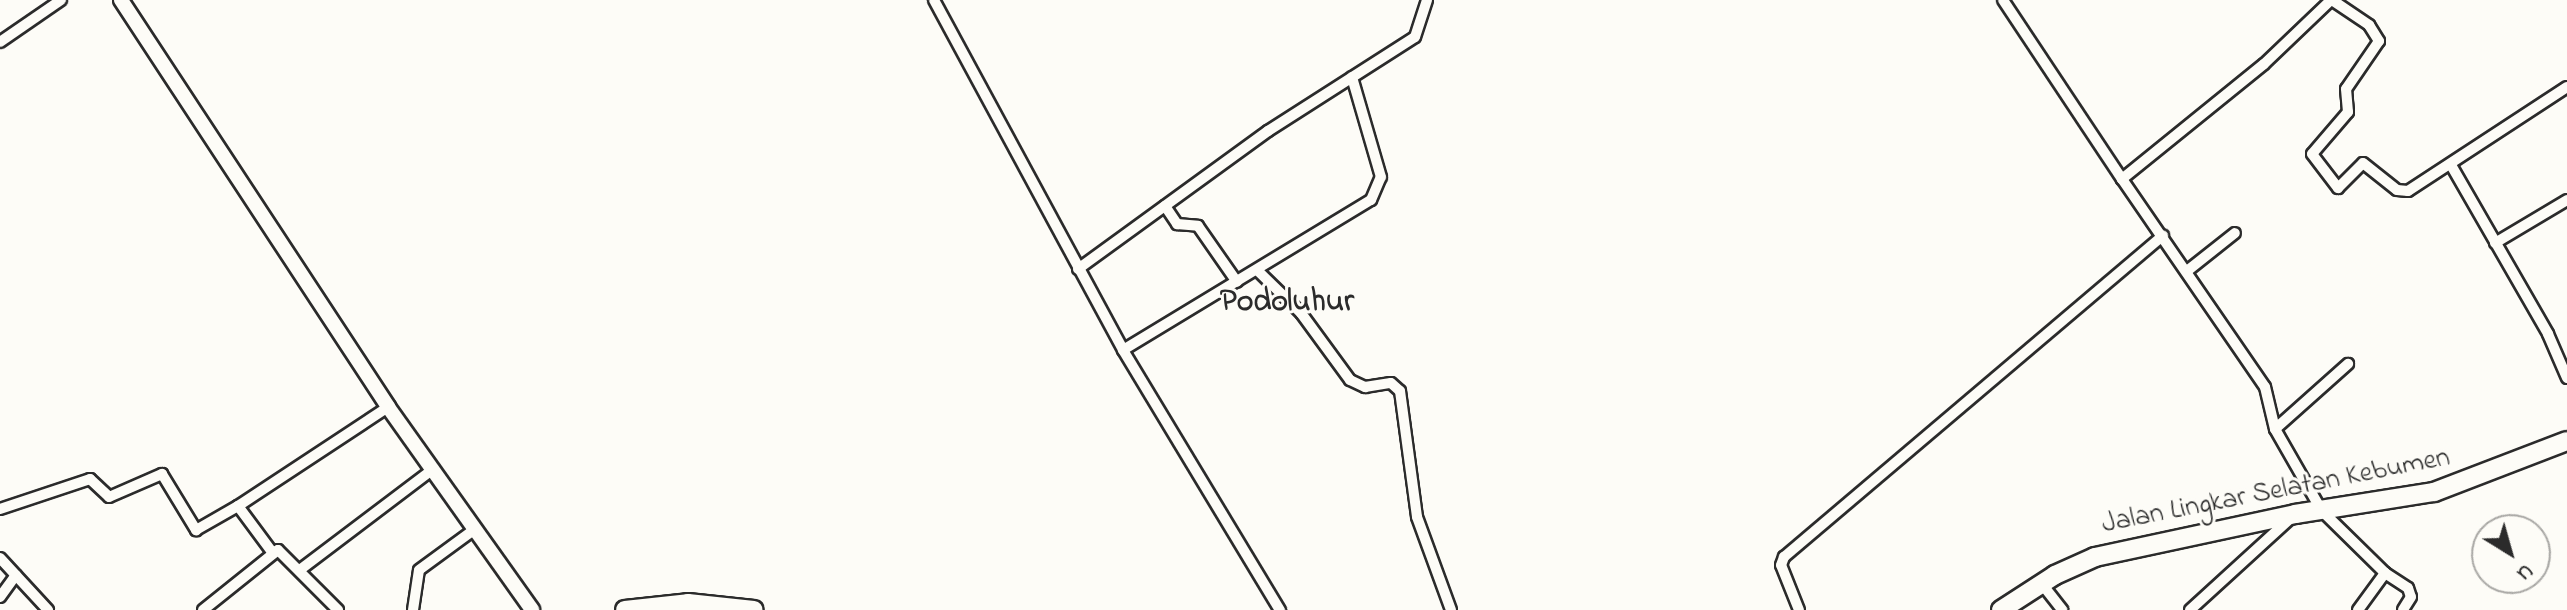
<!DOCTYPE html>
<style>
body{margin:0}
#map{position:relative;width:2567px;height:610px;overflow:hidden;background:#fdfcf7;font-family:"Indie Flower",sans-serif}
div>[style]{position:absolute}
.roads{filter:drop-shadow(2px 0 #2b2b2b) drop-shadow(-2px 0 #2b2b2b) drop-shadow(0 2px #2b2b2b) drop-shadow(0 -2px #2b2b2b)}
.street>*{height:10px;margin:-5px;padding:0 5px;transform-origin:5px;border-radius:5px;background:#fdfcf7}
.secondary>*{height:14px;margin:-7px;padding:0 7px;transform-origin:7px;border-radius:7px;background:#fdfcf7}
.highway>*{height:18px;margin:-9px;padding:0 9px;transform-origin:9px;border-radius:9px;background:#fdfcf7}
span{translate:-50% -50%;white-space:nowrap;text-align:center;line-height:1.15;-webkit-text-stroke:6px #fdfcf7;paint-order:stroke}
.street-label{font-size:28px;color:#2b2b2b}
.quarter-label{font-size:32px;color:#2b2b2b;font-weight:700}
.north{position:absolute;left:2471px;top:514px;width:80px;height:80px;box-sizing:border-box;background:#fdfcf7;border:2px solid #a9a8a5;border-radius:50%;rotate:143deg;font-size:22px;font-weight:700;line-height:32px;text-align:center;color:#2b2b2b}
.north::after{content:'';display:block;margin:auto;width:28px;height:36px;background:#2b2b2b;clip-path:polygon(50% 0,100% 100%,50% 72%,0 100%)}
</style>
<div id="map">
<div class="roads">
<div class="street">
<div style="left:934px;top:0;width:398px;rotate:61.6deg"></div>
<div style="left:1123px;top:350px;width:304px;rotate:58.9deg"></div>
<div style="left:2003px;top:0;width:215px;rotate:56.4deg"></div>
<div style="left:2331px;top:0;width:93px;rotate:136.3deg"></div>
<div style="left:2264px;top:64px;width:183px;rotate:141deg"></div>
<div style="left:2122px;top:179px;width:252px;rotate:55.5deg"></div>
<div style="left:2265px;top:387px;width:43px;rotate:76.6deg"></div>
<div style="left:2275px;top:429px;width:95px;rotate:60.2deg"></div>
<div style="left:2322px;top:511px;width:88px;rotate:44.5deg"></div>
<div style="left:2385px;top:573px;width:27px;rotate:33deg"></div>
<div style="left:2408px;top:588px;width:9px;rotate:72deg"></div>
<div style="left:2411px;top:597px;width:15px;rotate:122deg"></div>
<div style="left:2332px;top:0;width:45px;rotate:34deg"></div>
<div style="left:2369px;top:25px;width:19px;rotate:58deg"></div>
<div style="left:2379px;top:41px;width:58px;rotate:124.5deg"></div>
<div style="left:2346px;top:89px;width:23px;rotate:85deg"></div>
<div style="left:2348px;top:112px;width:55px;rotate:130.6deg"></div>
<div style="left:2312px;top:154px;width:43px;rotate:52.6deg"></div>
<div style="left:2338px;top:188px;width:35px;rotate:-45deg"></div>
<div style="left:2363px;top:163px;width:43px;rotate:38.5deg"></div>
<div style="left:2397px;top:190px;width:11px;rotate:5deg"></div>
<div style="left:2408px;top:191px;width:190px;rotate:-33.2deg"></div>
<div style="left:0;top:42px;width:74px;rotate:-34.5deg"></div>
<div style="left:2451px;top:165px;width:195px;rotate:60.1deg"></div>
<div style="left:2548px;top:334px;width:48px;rotate:66.6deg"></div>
<div style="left:1165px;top:206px;width:22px;rotate:56deg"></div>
<div style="left:1177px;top:224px;width:21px;rotate:5deg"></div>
<div style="left:1198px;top:226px;width:68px;rotate:55.1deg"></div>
<div style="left:2495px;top:243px;width:84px;rotate:-30.8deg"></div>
<div style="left:1078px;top:269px;width:235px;rotate:-36deg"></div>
<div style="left:1268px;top:131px;width:174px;rotate:-32.6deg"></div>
<div style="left:1415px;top:37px;width:39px;rotate:-72deg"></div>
<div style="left:1257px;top:270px;width:62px;rotate:44.3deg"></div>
<div style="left:1301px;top:313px;width:83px;rotate:53.8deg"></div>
<div style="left:1350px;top:380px;width:17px;rotate:25deg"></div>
<div style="left:1365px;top:387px;width:26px;rotate:-9deg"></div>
<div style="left:1391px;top:383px;width:12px;rotate:42deg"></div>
<div style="left:1400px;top:391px;width:127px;rotate:82.3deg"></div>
<div style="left:1417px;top:517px;width:99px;rotate:69.9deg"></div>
<div style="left:2187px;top:271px;width:61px;rotate:-38.4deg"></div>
<div style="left:1123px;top:350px;width:290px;rotate:-31.2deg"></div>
<div style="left:1371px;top:200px;width:25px;rotate:-67deg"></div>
<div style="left:1381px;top:177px;width:104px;rotate:-106.2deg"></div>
<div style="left:2275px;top:429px;width:98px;rotate:-41.7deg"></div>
<div style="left:238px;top:506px;width:180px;rotate:-33.4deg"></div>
<div style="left:0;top:509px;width:95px;rotate:-18.4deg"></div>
<div style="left:90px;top:479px;width:26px;rotate:43deg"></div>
<div style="left:109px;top:497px;width:58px;rotate:-23.5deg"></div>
<div style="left:162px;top:474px;width:66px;rotate:58.7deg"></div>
<div style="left:196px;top:530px;width:48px;rotate:-29.7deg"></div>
<div style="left:238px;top:506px;width:57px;rotate:53.5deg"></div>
<div style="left:0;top:558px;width:71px;rotate:47.3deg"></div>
<div style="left:301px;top:569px;width:166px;rotate:-37.1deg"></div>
<div style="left:2042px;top:584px;width:33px;rotate:52deg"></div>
<div style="left:0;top:597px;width:27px;rotate:-54deg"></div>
<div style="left:203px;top:610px;width:96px;rotate:-38.7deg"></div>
<div style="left:278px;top:550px;width:85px;rotate:45deg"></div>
<div style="left:413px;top:610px;width:40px;rotate:-81.5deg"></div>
<div style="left:419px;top:570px;width:69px;rotate:-36.2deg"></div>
<div style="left:1799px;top:610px;width:48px;rotate:-111.8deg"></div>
<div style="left:1781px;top:565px;width:9px;rotate:-69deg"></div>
<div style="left:1784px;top:557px;width:497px;rotate:-40.3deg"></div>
<div style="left:2190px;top:610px;width:138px;rotate:-42.4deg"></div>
<div style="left:2358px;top:610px;width:46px;rotate:-53.9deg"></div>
</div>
<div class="secondary">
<div style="left:121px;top:0;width:487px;rotate:56.7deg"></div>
<div style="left:388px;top:407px;width:249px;rotate:54.6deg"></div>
</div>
<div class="highway">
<div style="left:625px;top:610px;width:63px;rotate:-6.3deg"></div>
<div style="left:688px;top:603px;width:66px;rotate:6.1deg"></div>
<div style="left:2001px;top:610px;width:64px;rotate:-32.9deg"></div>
<div style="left:2055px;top:575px;width:44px;rotate:-24.2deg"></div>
<div style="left:2095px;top:557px;width:205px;rotate:-12.1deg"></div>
<div style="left:2295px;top:514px;width:141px;rotate:-9deg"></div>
<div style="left:2434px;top:492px;width:142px;rotate:-21deg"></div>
</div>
</div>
<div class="street-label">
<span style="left:2276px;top:492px;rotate:-11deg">Jalan Lingkar Selatan Kebumen</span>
</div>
<div class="quarter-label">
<span style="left:1287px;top:303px">Podoluhur</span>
</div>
<div class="north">U</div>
</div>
